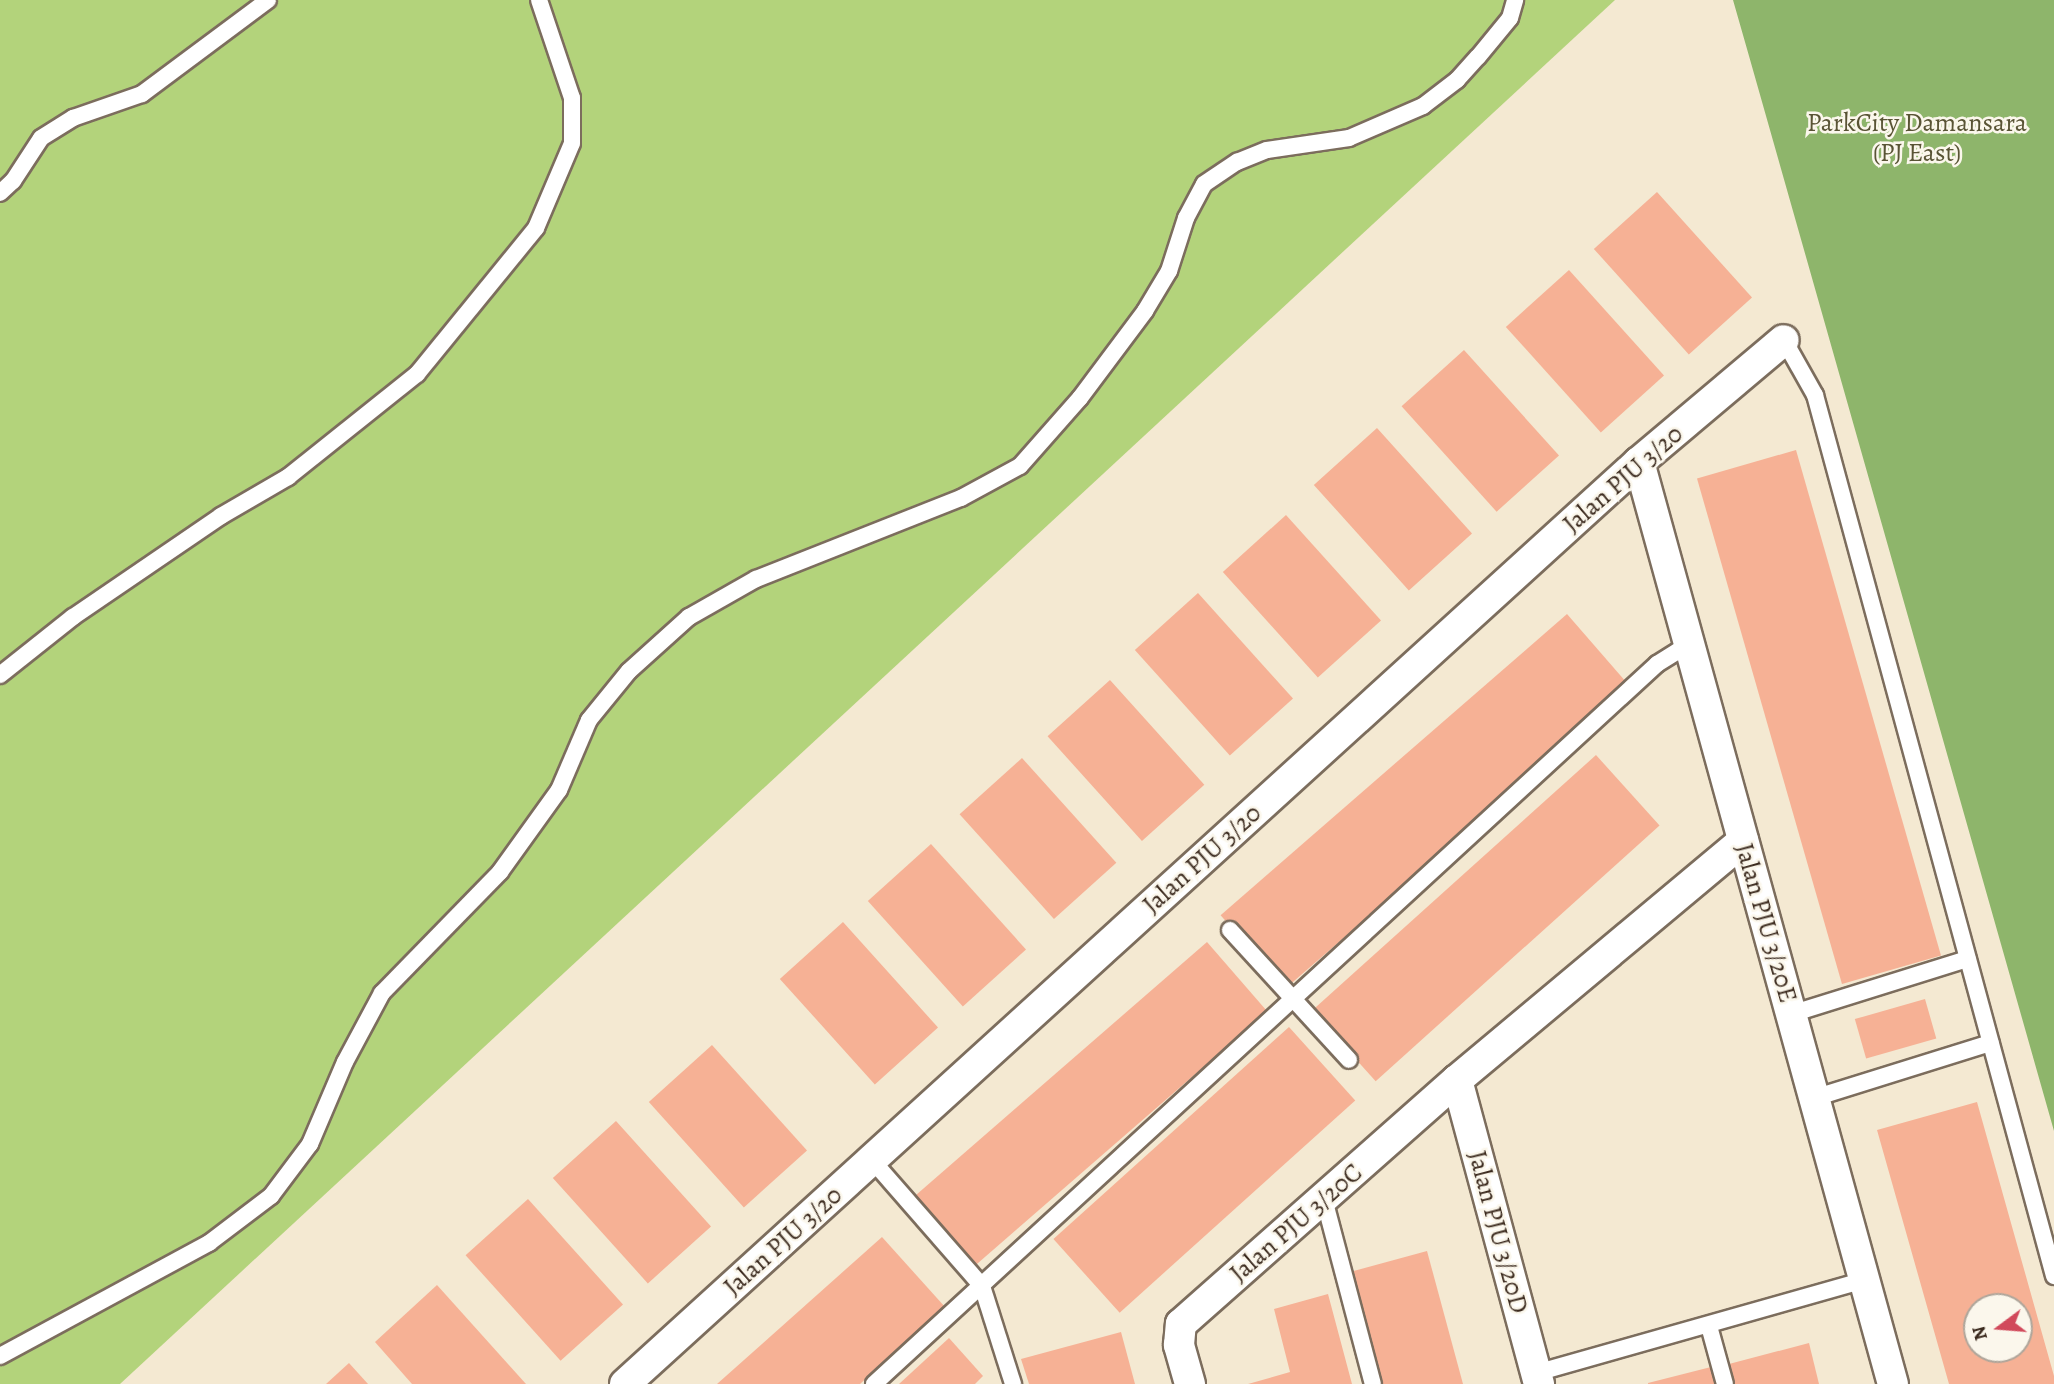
<!DOCTYPE html>
<style>
body{margin:0}
#map{position:relative;width:2054px;height:1384px;overflow:hidden;background:#f4e9d2;font-family:Alegreya,serif}
div>[style]{position:absolute}
.green>*{inset:0;background:#b3d37b}
.forest>*{inset:0;background:#8eb56b}
.building>*{inset:0;background:#f6b195;transform-origin:0 0}
.roads{filter:drop-shadow(2px 0 #7c6d5d) drop-shadow(-2px 0 #7c6d5d) drop-shadow(0 2px #7c6d5d) drop-shadow(0 -2px #7c6d5d)}
.service>*{height:16px;margin:-8px;padding:0 8px;transform-origin:8px;border-radius:8px;background:#fff}
.minor>*{height:30px;margin:-15px;padding:0 15px;transform-origin:15px;border-radius:15px;background:#fff}
span{translate:-50% -50%;white-space:nowrap;text-align:center;line-height:1.15;-webkit-text-stroke:5px #fbf7ec;paint-order:stroke}
.park-label{font-size:26px;color:#595435}
.street-label{font-size:26px;color:#3b2a1e}
.north{position:absolute;left:1963px;top:1293px;width:70px;height:70px;box-sizing:border-box;background:#fbf7ec;border:2px solid #aea59a;border-radius:50%;rotate:254deg;font-size:19px;font-weight:700;line-height:28px;text-align:center;color:#3b2a1e}
.north::after{content:'';display:block;margin:auto;width:24px;height:32px;background:#d1495b;clip-path:polygon(50% 0,100% 100%,50% 72%,0 100%)}
</style>
<div id="map">
<div class="green">
<div style="clip-path:polygon(0 0,1615px 0,120px 1384px,0 1384px)"></div>
</div>
<div class="forest">
<div style="clip-path:polygon(1733px 0,2054px 0,2054px 1131px,1749px 56px)"></div>
</div>
<div class="building">
<div style="left:1657px;top:192px;width:142px;height:85px;rotate:48deg"></div>
<div style="left:1569px;top:270px;width:142px;height:85px;rotate:48deg"></div>
<div style="left:1464px;top:350px;width:142px;height:84px;rotate:48deg"></div>
<div style="left:1377px;top:428px;width:142px;height:85px;rotate:48deg"></div>
<div style="left:1796px;top:450px;width:526px;height:103px;rotate:74deg"></div>
<div style="left:1286px;top:515px;width:142px;height:85px;rotate:48deg"></div>
<div style="left:1198px;top:593px;width:142px;height:85px;rotate:48deg"></div>
<div style="left:1567px;top:614px;width:98px;height:459px;rotate:49deg"></div>
<div style="left:1110px;top:680px;width:141px;height:84px;rotate:48deg"></div>
<div style="left:1596px;top:755px;width:95px;height:382px;rotate:48deg"></div>
<div style="left:1022px;top:758px;width:141px;height:84px;rotate:48deg"></div>
<div style="left:931px;top:844px;width:142px;height:85px;rotate:48deg"></div>
<div style="left:843px;top:922px;width:142px;height:85px;rotate:48deg"></div>
<div style="left:1207px;top:942px;width:92px;height:389px;rotate:49deg"></div>
<div style="left:1925px;top:999px;width:41px;height:73px;rotate:74deg"></div>
<div style="left:1289px;top:1027px;width:99px;height:317px;rotate:48deg"></div>
<div style="left:712px;top:1045px;width:142px;height:85px;rotate:48deg"></div>
<div style="clip-path:polygon(evenodd,1977px 1102px,2054px 1376px,2054px 1384px,1949px 1384px,1877px 1130px,1977px 1102px,1977px 1307px,2019px 1307px,2019px 1349px,1977px 1349px,1977px 1307px)"></div>
<div style="left:616px;top:1121px;width:142px;height:85px;rotate:48deg"></div>
<div style="left:528px;top:1199px;width:142px;height:84px;rotate:48deg"></div>
<div style="clip-path:polygon(882px 1237px,945px 1307px,860px 1384px,717px 1384px)"></div>
<div style="clip-path:polygon(1427px 1251px,1463px 1384px,1381px 1384px,1350px 1272px)"></div>
<div style="clip-path:polygon(437px 1285px,526px 1384px,412px 1384px,375px 1342px)"></div>
<div style="clip-path:polygon(1328px 1294px,1352px 1384px,1248px 1384px,1290px 1372px,1274px 1309px)"></div>
<div style="clip-path:polygon(1121px 1332px,1135px 1384px,1029px 1384px,1021px 1359px)"></div>
<div style="clip-path:polygon(949px 1338px,983px 1376px,975px 1384px,899px 1384px)"></div>
<div style="clip-path:polygon(1809px 1343px,1819px 1384px,1734px 1384px,1729px 1364px)"></div>
<div style="clip-path:polygon(349px 1363px,368px 1384px,326px 1384px)"></div>
<div style="clip-path:polygon(1711px 1367px,1715px 1384px,1648px 1384px,1648px 1383px)"></div>
</div>
<div class="roads">
<div class="service">
<div style="left:0;top:193px;width:18px;rotate:-43deg"></div>
<div style="left:13px;top:181px;width:51px;rotate:-56.9deg"></div>
<div style="left:41px;top:138px;width:38px;rotate:-32deg"></div>
<div style="left:73px;top:118px;width:73px;rotate:-19.2deg"></div>
<div style="left:142px;top:94px;width:157px;rotate:-36.7deg"></div>
<div style="left:1784px;top:340px;width:63px;rotate:60.6deg"></div>
<div style="left:1815px;top:395px;width:913px;rotate:74.82deg"></div>
<div style="left:0;top:675px;width:93px;rotate:-38.5deg"></div>
<div style="left:73px;top:617px;width:179px;rotate:-34.3deg"></div>
<div style="left:221px;top:516px;width:78px;rotate:-30.2deg"></div>
<div style="left:288px;top:477px;width:165px;rotate:-38.6deg"></div>
<div style="left:417px;top:374px;width:188px;rotate:-50.8deg"></div>
<div style="left:536px;top:228px;width:92px;rotate:-67deg"></div>
<div style="left:572px;top:143px;width:45px;rotate:-90deg"></div>
<div style="left:572px;top:98px;width:103px;rotate:-108.6deg"></div>
<div style="left:1230px;top:930px;width:176px;rotate:47.5deg"></div>
<div style="left:1791px;top:1014px;width:185px;rotate:-17.3deg"></div>
<div style="left:1814px;top:1098px;width:185px;rotate:-17.3deg"></div>
<div style="left:872px;top:1160px;width:167px;rotate:48.9deg"></div>
<div style="left:982px;top:1286px;width:103px;rotate:72.4deg"></div>
<div style="left:1324px;top:1199px;width:191px;rotate:75.2deg"></div>
<div style="left:1709px;top:1326px;width:60px;rotate:74.6deg"></div>
<div style="left:0;top:1356px;width:238px;rotate:-28.4deg"></div>
<div style="left:209px;top:1243px;width:78px;rotate:-37.2deg"></div>
<div style="left:271px;top:1196px;width:65px;rotate:-53.1deg"></div>
<div style="left:310px;top:1144px;width:89px;rotate:-66.9deg"></div>
<div style="left:345px;top:1062px;width:78px;rotate:-61.8deg"></div>
<div style="left:382px;top:993px;width:169px;rotate:-45.7deg"></div>
<div style="left:500px;top:872px;width:101px;rotate:-54.3deg"></div>
<div style="left:559px;top:790px;width:76px;rotate:-66.8deg"></div>
<div style="left:589px;top:720px;width:63px;rotate:-50.8deg"></div>
<div style="left:629px;top:671px;width:81px;rotate:-42deg"></div>
<div style="left:689px;top:617px;width:77px;rotate:-29.6deg"></div>
<div style="left:756px;top:579px;width:220px;rotate:-21.6deg"></div>
<div style="left:961px;top:498px;width:67px;rotate:-28.5deg"></div>
<div style="left:1020px;top:466px;width:91px;rotate:-48.6deg"></div>
<div style="left:1080px;top:398px;width:109px;rotate:-53.2deg"></div>
<div style="left:1145px;top:311px;width:47px;rotate:-59deg"></div>
<div style="left:1169px;top:271px;width:56px;rotate:-72.2deg"></div>
<div style="left:1186px;top:218px;width:38px;rotate:-62deg"></div>
<div style="left:1204px;top:184px;width:40px;rotate:-34deg"></div>
<div style="left:1237px;top:162px;width:32px;rotate:-22deg"></div>
<div style="left:1267px;top:150px;width:83px;rotate:-8.3deg"></div>
<div style="left:1349px;top:138px;width:81px;rotate:-23.4deg"></div>
<div style="left:1423px;top:106px;width:43px;rotate:-37.4deg"></div>
<div style="left:1457px;top:80px;width:31px;rotate:-48deg"></div>
<div style="left:1478px;top:57px;width:50px;rotate:-50.6deg"></div>
<div style="left:1510px;top:18px;width:19px;rotate:-74deg"></div>
<div style="left:1536px;top:1373px;width:341px;rotate:-15.8deg"></div>
<div style="left:874px;top:1384px;width:1064px;rotate:-42.6deg"></div>
<div style="left:1657px;top:664px;width:38px;rotate:-32deg"></div>
</div>
<div class="minor">
<div style="left:1639px;top:462px;width:956px;rotate:74.6deg"></div>
<div style="left:1457px;top:1080px;width:315px;rotate:74.9deg"></div>
<div style="left:625px;top:1384px;width:1371px;rotate:-42.28deg"></div>
<div style="left:1639px;top:462px;width:189px;rotate:-40.1deg"></div>
<div style="left:1190px;top:1384px;width:41px;rotate:-105.8deg"></div>
<div style="left:1179px;top:1345px;width:21px;rotate:-85deg"></div>
<div style="left:1181px;top:1324px;width:368px;rotate:-41.5deg"></div>
<div style="left:1457px;top:1080px;width:373px;rotate:-39.9deg"></div>
</div>
</div>
<div class="park-label">
<span style="left:1917px;top:138px">ParkCity Damansara<br>(PJ East)</span>
</div>
<div class="street-label">
<span style="left:1623px;top:479px;rotate:-41deg">Jalan PJU 3/20</span>
<span style="left:1202px;top:859px;rotate:-42deg">Jalan PJU 3/20</span>
<span style="left:1766px;top:923px;rotate:74deg">Jalan PJU 3/20E</span>
<span style="left:1296px;top:1223px;rotate:-41deg">Jalan PJU 3/20C</span>
<span style="left:1498px;top:1232px;rotate:75deg">Jalan PJU 3/20D</span>
<span style="left:783px;top:1241px;rotate:-42deg">Jalan PJU 3/20</span>
</div>
<div class="north">N</div>
</div>
